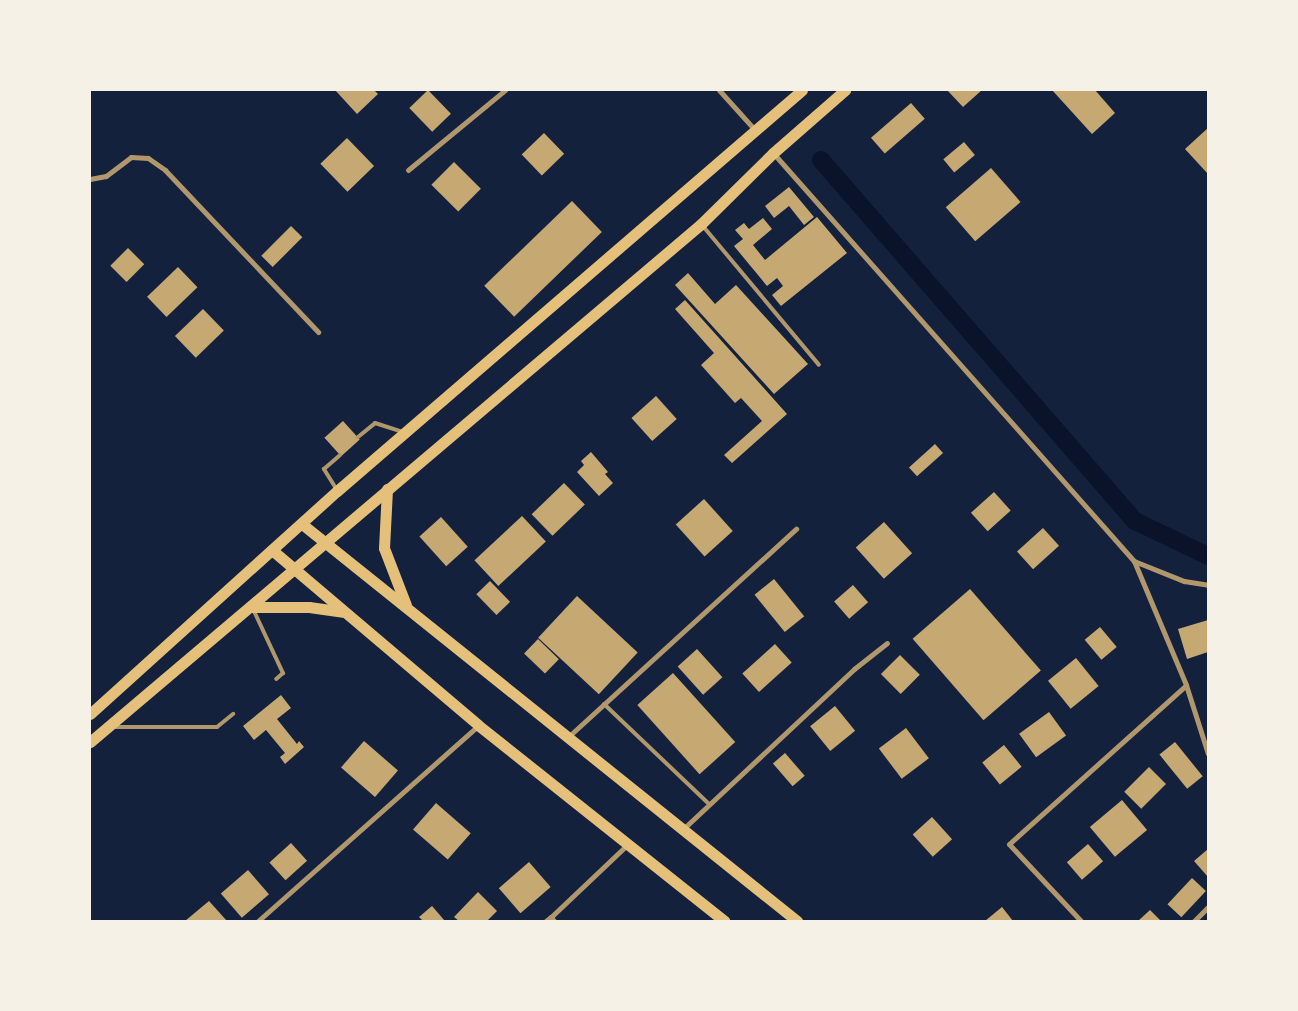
<!DOCTYPE html>
<style>
body{margin:0}
#map{position:relative;width:1298px;height:1011px;overflow:hidden;background:#14213d;font-family:Georgia,serif}
div>[style]{position:absolute}
.canal>*{height:18px;margin:-9px;padding:0 9px;transform-origin:9px;border-radius:9px;background:#0b132b}
.building>*{inset:0;background:#c6a872;transform-origin:0 0}
.service>*{height:4px;margin:-2px;padding:0 2px;transform-origin:2px;border-radius:2px;background:#b1986c}
.minor>*{height:5px;margin:-2.5px;padding:0 2.5px;transform-origin:2.5px;border-radius:2.5px;background:#b1986c}
.primary>*{height:11px;margin:-5.5px;padding:0 5.5px;transform-origin:5.5px;border-radius:5.5px;background:#e5c07b}
span{translate:-50% -50%;white-space:nowrap;text-align:center;line-height:1.15;-webkit-text-stroke:4px #f6f1e7;paint-order:stroke}
.frame{position:absolute;inset:0;border:91px solid #f6f1e7;pointer-events:none}
</style>
<div id="map">
<div class="canal">
<div style="left:821px;top:160px;width:478px;rotate:49deg"></div>
<div style="left:1135px;top:521px;width:81px;rotate:25.6deg"></div>
</div>
<div class="building">
<div style="clip-path:polygon(335px 90px,374px 90px,378px 94px,357px 114px)"></div>
<div style="left:428px;top:90px;width:33px;height:26px;rotate:46deg"></div>
<div style="clip-path:polygon(947px 90px,982px 90px,963px 107px)"></div>
<div style="clip-path:polygon(1052px 90px,1095px 90px,1115px 113px,1092px 134px)"></div>
<div style="left:911px;top:103px;width:21px;height:53px;rotate:49deg"></div>
<div style="clip-path:polygon(1208px 128px,1208px 174px,1185px 149px)"></div>
<div style="left:544px;top:133px;width:29px;height:31px;rotate:46deg"></div>
<div style="left:347px;top:138px;width:39px;height:37px;rotate:46deg"></div>
<div style="left:964px;top:142px;width:17px;height:27px;rotate:50deg"></div>
<div style="left:454px;top:162px;width:38px;height:32px;rotate:45deg"></div>
<div style="left:991px;top:168px;width:45px;height:60px;rotate:49deg"></div>
<div style="clip-path:polygon(789px 187px,814px 217px,804px 225px,789px 206px,774px 218px,765px 206px)"></div>
<div style="left:572px;top:201px;width:43px;height:122px;rotate:46deg"></div>
<div style="clip-path:polygon(817px 217px,847px 253px,781px 306px,772px 295px,783px 286px,777px 278px,767px 286px,734px 246px,743px 239px,735px 230px,744px 223px,749px 229px,763px 218px,772px 229px,753px 245px,765px 260px)"></div>
<div style="left:291px;top:226px;width:16px;height:42px;rotate:45deg"></div>
<div style="left:128px;top:248px;width:23px;height:25px;rotate:45deg"></div>
<div style="left:178px;top:267px;width:28px;height:43px;rotate:46deg"></div>
<div style="clip-path:polygon(688px 273px,715px 304px,736px 285px,808px 364px,774px 394px,675px 285px)"></div>
<div style="clip-path:polygon(685px 300px,787px 414px,732px 463px,724px 455px,762px 421px,741px 398px,735px 403px,701px 365px,714px 353px,675px 309px)"></div>
<div style="left:203px;top:309px;width:30px;height:39px;rotate:46deg"></div>
<div style="left:656px;top:396px;width:31px;height:33px;rotate:48deg"></div>
<div style="left:343px;top:421px;width:25px;height:25px;rotate:48deg"></div>
<div style="left:935px;top:444px;width:12px;height:35px;rotate:48deg"></div>
<div style="clip-path:polygon(591px 452px,608px 472px,605px 474px,613px 483px,599px 496px,577px 472px,584px 465px,581px 461px)"></div>
<div style="left:564px;top:483px;width:30px;height:45px;rotate:46deg"></div>
<div style="left:994px;top:492px;width:25px;height:31px;rotate:48deg"></div>
<div style="left:704px;top:499px;width:43px;height:38px;rotate:48deg"></div>
<div style="left:522px;top:516px;width:35px;height:65px;rotate:47deg"></div>
<div style="left:441px;top:517px;width:40px;height:29px;rotate:48deg"></div>
<div style="left:884px;top:522px;width:42px;height:38px;rotate:48deg"></div>
<div style="left:1043px;top:528px;width:24px;height:35px;rotate:48deg"></div>
<div style="left:774px;top:579px;width:48px;height:25px;rotate:51deg"></div>
<div style="left:490px;top:581px;width:29px;height:19px;rotate:46deg"></div>
<div style="left:853px;top:585px;width:23px;height:25px;rotate:49deg"></div>
<div style="left:970px;top:589px;width:108px;height:76px;rotate:49deg"></div>
<div style="left:577px;top:596px;width:83px;height:57px;rotate:43deg"></div>
<div style="clip-path:polygon(1208px 620px,1208px 652px,1187px 659px,1178px 629px)"></div>
<div style="left:1100px;top:627px;width:26px;height:20px;rotate:50deg"></div>
<div style="left:538px;top:639px;width:29px;height:20px;rotate:44deg"></div>
<div style="left:775px;top:644px;width:25px;height:44px;rotate:48deg"></div>
<div style="left:697px;top:649px;width:38px;height:26px;rotate:48deg"></div>
<div style="left:900px;top:655px;width:28px;height:27px;rotate:45deg"></div>
<div style="left:1076px;top:658px;width:36px;height:36px;rotate:51deg"></div>
<div style="left:673px;top:673px;width:93px;height:48px;rotate:48deg"></div>
<div style="clip-path:polygon(281px 695px,291px 708px,277px 719px,297px 744px,299px 741px,304px 747px,285px 764px,280px 757px,285px 753px,266px 730px,254px 740px,243px 726px)"></div>
<div style="left:835px;top:706px;width:32px;height:32px;rotate:51deg"></div>
<div style="left:1049px;top:712px;width:29px;height:37px;rotate:54deg"></div>
<div style="left:906px;top:728px;width:38px;height:34px;rotate:53deg"></div>
<div style="left:364px;top:741px;width:45px;height:35px;rotate:41deg"></div>
<div style="left:1175px;top:742px;width:44px;height:20px;rotate:51deg"></div>
<div style="left:1004px;top:745px;width:28px;height:28px;rotate:51deg"></div>
<div style="left:785px;top:753px;width:30px;height:16px;rotate:49deg"></div>
<div style="left:1149px;top:767px;width:24px;height:35px;rotate:45deg"></div>
<div style="left:1122px;top:800px;width:39px;height:42px;rotate:50deg"></div>
<div style="left:436px;top:803px;width:46px;height:35px;rotate:41deg"></div>
<div style="left:932px;top:817px;width:30px;height:26px;rotate:48deg"></div>
<div style="left:291px;top:843px;width:24px;height:29px;rotate:48deg"></div>
<div style="left:1088px;top:844px;width:23px;height:28px;rotate:49deg"></div>
<div style="clip-path:polygon(1208px 849px,1208px 877px,1194px 861px)"></div>
<div style="left:529px;top:862px;width:33px;height:40px;rotate:49deg"></div>
<div style="left:248px;top:870px;width:32px;height:36px;rotate:49deg"></div>
<div style="left:1192px;top:878px;width:19px;height:36px;rotate:43deg"></div>
<div style="clip-path:polygon(478px 892px,497px 911px,487px 921px,459px 921px,454px 917px)"></div>
<div style="clip-path:polygon(209px 901px,227px 921px,185px 921px)"></div>
<div style="clip-path:polygon(432px 906px,445px 921px,423px 921px,419px 917px)"></div>
<div style="clip-path:polygon(1002px 907px,1013px 921px,985px 921px)"></div>
<div style="clip-path:polygon(1150px 910px,1161px 921px,1138px 921px)"></div>
</div>
<div class="service">
<div style="left:702px;top:225px;width:182px;rotate:50.1deg"></div>
<div style="left:358px;top:437px;width:22px;rotate:-39deg"></div>
<div style="left:375px;top:423px;width:29px;rotate:18deg"></div>
<div style="left:337px;top:490px;width:25px;rotate:-122deg"></div>
<div style="left:324px;top:469px;width:21px;rotate:-41deg"></div>
<div style="left:253px;top:609px;width:71px;rotate:64.9deg"></div>
<div style="left:283px;top:673px;width:9px;rotate:139deg"></div>
<div style="left:604px;top:704px;width:145px;rotate:43.6deg"></div>
<div style="left:112px;top:727px;width:105px"></div>
<div style="left:217px;top:727px;width:21px;rotate:-39deg"></div>
<div style="left:546px;top:921px;width:6px;rotate:-39deg"></div>
</div>
<div class="minor">
<div style="left:719px;top:90px;width:54px;rotate:48deg"></div>
<div style="left:774px;top:154px;width:543px;rotate:48.51deg"></div>
<div style="left:1134px;top:561px;width:54px;rotate:21.8deg"></div>
<div style="left:1184px;top:581px;width:24px;rotate:9deg"></div>
<div style="left:408px;top:170px;width:126px;rotate:-39.5deg"></div>
<div style="left:90px;top:179px;width:16px;rotate:-11deg"></div>
<div style="left:106px;top:176px;width:31px;rotate:-37deg"></div>
<div style="left:131px;top:157px;width:17px;rotate:3deg"></div>
<div style="left:148px;top:158px;width:21px;rotate:35deg"></div>
<div style="left:165px;top:170px;width:223px;rotate:46.6deg"></div>
<div style="left:1134px;top:561px;width:134px;rotate:67.2deg"></div>
<div style="left:1186px;top:685px;width:72px;rotate:72.3deg"></div>
<div style="left:568px;top:737px;width:309px;rotate:-42.4deg"></div>
<div style="left:682px;top:830px;width:236px;rotate:-43.1deg"></div>
<div style="left:854px;top:669px;width:42px;rotate:-38.2deg"></div>
<div style="left:258px;top:921px;width:294px;rotate:-41.6deg"></div>
<div style="left:554px;top:921px;width:5px;rotate:-127deg"></div>
<div style="left:551px;top:917px;width:105px;rotate:-43.5deg"></div>
<div style="left:1081px;top:921px;width:105px;rotate:-133.1deg"></div>
<div style="left:1009px;top:844px;width:238px;rotate:-41.9deg"></div>
<div style="left:1194px;top:921px;width:20px;rotate:-45deg"></div>
</div>
<div class="primary">
<div style="left:387px;top:489px;width:59px;rotate:92.9deg"></div>
<div style="left:384px;top:548px;width:61px;rotate:68.9deg"></div>
<div style="left:302px;top:524px;width:635px;rotate:38.73deg"></div>
<div style="left:272px;top:550px;width:270px;rotate:40.3deg"></div>
<div style="left:478px;top:725px;width:315px;rotate:38.5deg"></div>
<div style="left:252px;top:607px;width:57px"></div>
<div style="left:309px;top:607px;width:34px;rotate:8deg"></div>
<div style="left:90px;top:714px;width:333px;rotate:-42.1deg"></div>
<div style="left:337px;top:491px;width:614px;rotate:-40.77deg"></div>
<div style="left:90px;top:742px;width:801px;rotate:-40.29deg"></div>
<div style="left:701px;top:224px;width:101px;rotate:-44.6deg"></div>
<div style="left:773px;top:153px;width:96px;rotate:-41.2deg"></div>
</div>
<div class="frame"></div>
</div>
